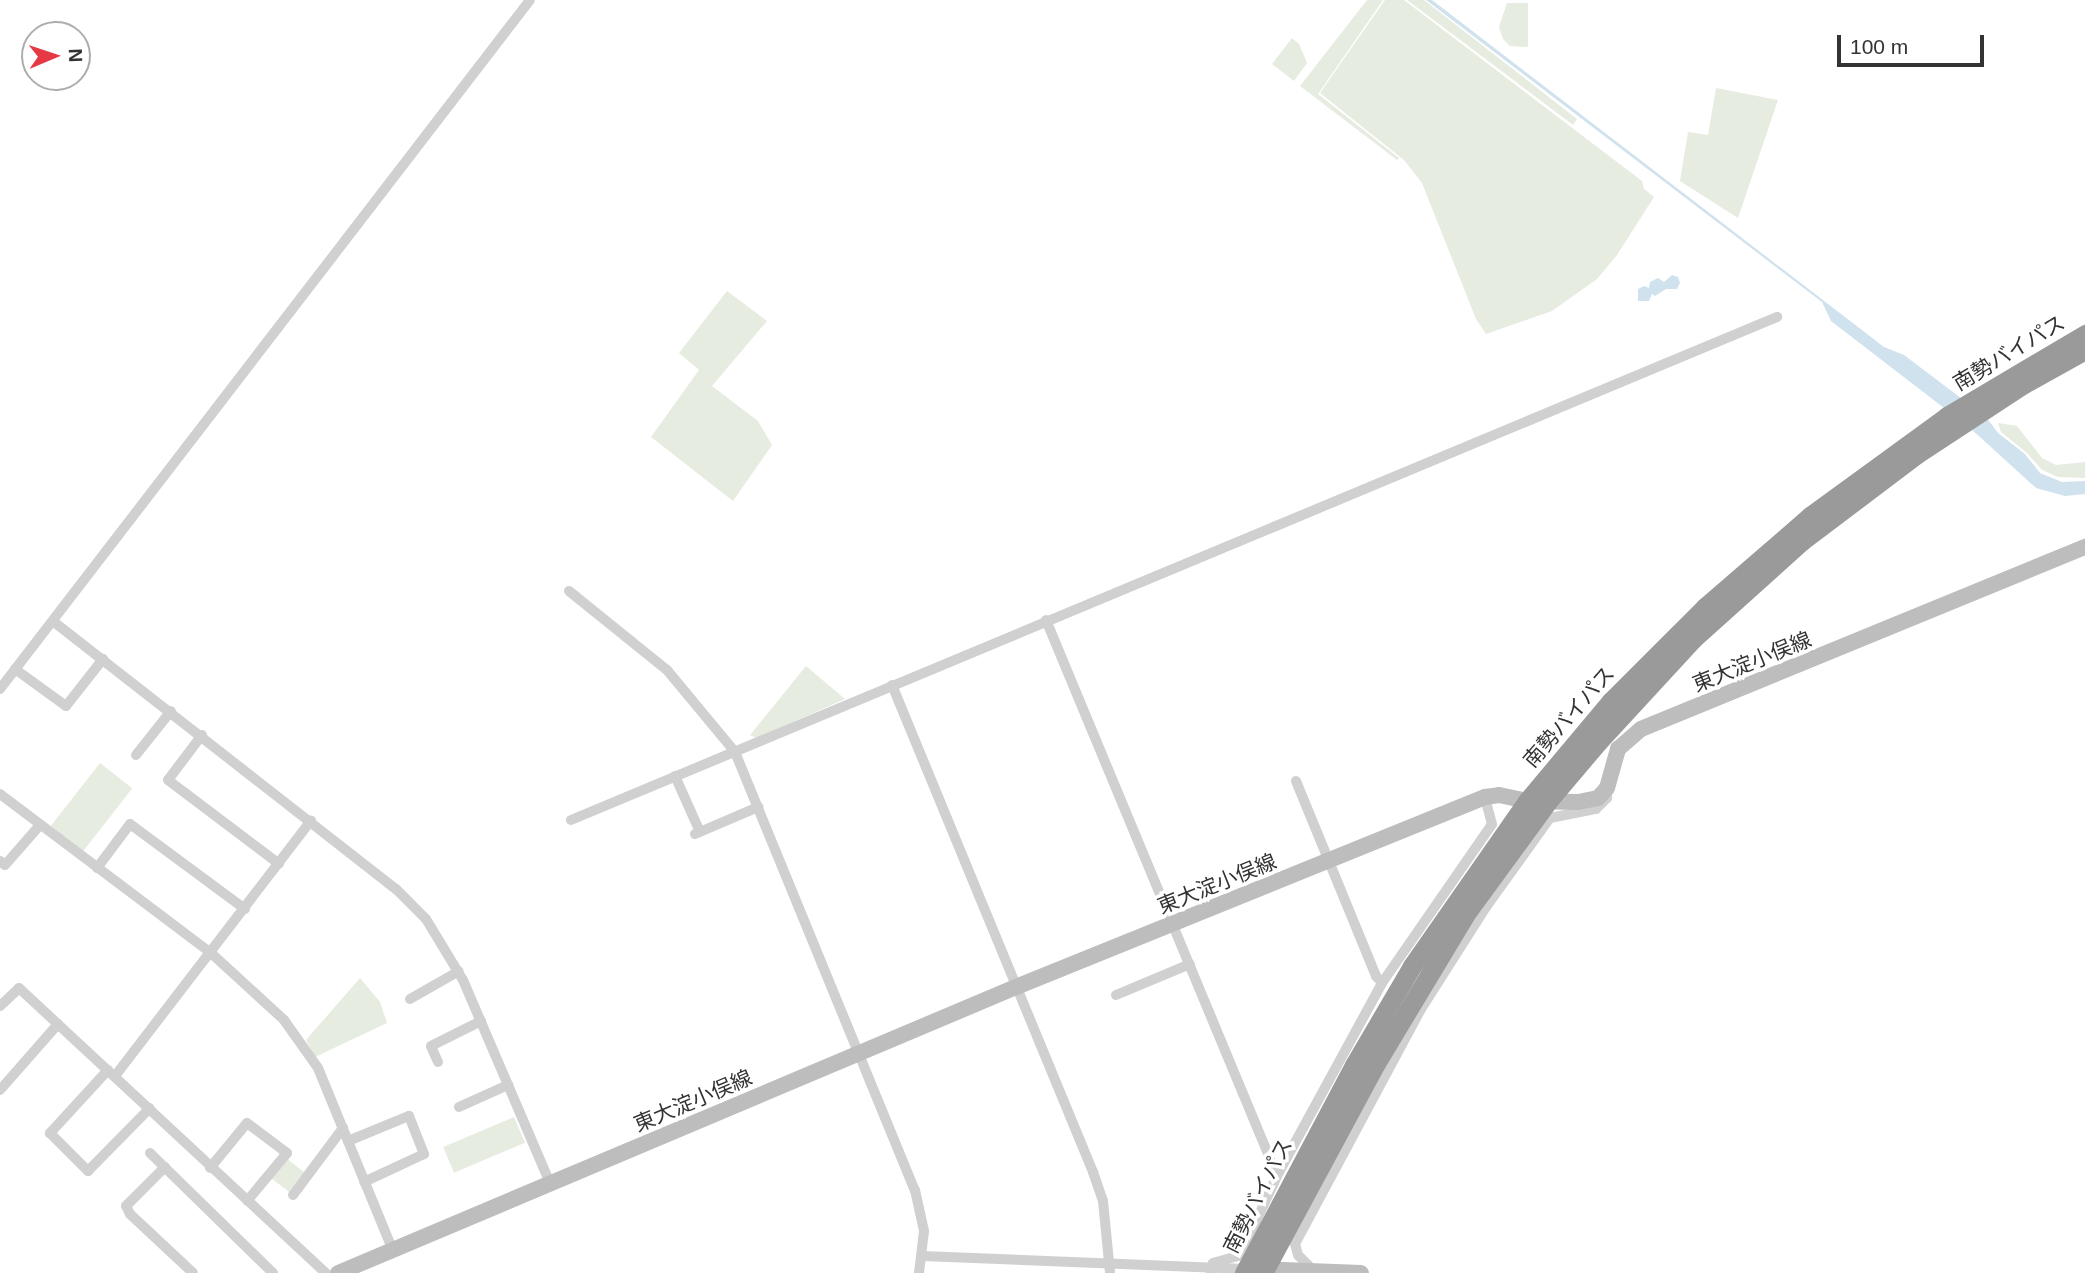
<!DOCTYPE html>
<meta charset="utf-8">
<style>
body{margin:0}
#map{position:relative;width:2085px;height:1273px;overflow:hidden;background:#fff;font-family:Helvetica,"Noto Sans JP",sans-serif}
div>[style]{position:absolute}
.green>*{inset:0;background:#e6ecdf;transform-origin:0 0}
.water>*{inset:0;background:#cfe2ee}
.street>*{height:10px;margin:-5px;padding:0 5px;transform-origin:5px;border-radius:5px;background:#d0d0d0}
.secondary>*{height:16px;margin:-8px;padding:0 8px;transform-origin:8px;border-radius:8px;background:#bdbdbd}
.highway>*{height:19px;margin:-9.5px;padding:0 9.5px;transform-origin:9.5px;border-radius:9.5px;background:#9a9a9a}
span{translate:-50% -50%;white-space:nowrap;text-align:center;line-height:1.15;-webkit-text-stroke:7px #fff;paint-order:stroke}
.street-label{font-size:21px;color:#333}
.north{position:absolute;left:21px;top:21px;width:70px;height:70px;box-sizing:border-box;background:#fff;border:2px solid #adadad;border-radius:50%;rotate:88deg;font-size:19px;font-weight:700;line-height:28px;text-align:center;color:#333}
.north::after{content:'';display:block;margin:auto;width:24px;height:32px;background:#e63946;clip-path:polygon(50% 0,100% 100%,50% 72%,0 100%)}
.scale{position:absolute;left:1837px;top:35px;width:147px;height:32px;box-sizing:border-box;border:4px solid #333;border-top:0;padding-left:9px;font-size:21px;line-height:24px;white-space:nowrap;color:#333;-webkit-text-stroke:5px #fff;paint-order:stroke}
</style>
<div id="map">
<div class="green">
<div style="clip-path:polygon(1367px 0,1383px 0,1318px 94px,1399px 158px,1397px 160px,1300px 86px)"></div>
<div style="clip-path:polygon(1385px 0,1404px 0,1642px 181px,1644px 189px,1654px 197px,1617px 255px,1597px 279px,1552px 311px,1486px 334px,1476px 319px,1422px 183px,1404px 160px,1320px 93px)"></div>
<div style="clip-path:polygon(1407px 0,1424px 0,1577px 119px,1573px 125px)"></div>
<div style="clip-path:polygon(1507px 3px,1528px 3px,1528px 47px,1510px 46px,1503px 39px,1499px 27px)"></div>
<div style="clip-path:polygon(1292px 38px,1299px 44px,1307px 63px,1294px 81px,1272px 64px)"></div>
<div style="clip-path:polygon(1716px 88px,1778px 100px,1738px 218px,1680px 181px,1688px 132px,1708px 135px)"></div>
<div style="clip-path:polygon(727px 291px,767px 321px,712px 386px,758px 421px,772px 445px,733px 501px,651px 437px,699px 370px,679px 353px)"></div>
<div style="clip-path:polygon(1998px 423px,2017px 426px,2042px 458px,2056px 465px,2085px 462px,2085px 478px,2058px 477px,2042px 470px,2027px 453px,2001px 432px)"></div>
<div style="clip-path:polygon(806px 666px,845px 699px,757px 738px,750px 735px)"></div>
<div style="left:100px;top:763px;width:41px;height:80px;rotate:38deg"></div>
<div style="clip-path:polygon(360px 978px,380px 1002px,387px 1023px,315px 1057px,306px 1040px)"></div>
<div style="left:514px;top:1117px;width:28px;height:77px;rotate:67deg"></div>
<div style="left:286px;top:1158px;width:23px;height:25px;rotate:38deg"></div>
</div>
<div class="water">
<div style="clip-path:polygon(1426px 0,1432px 0,1884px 347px,1904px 355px,1986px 417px,1998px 433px,2025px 454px,2040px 473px,2062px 482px,2085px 481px,2085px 494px,2065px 496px,2036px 488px,1970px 428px,1831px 321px,1822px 302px)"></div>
<div style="clip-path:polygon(1672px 275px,1678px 277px,1680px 283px,1677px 289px,1666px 289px,1655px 296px,1652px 294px,1649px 301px,1638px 301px,1638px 289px,1644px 286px,1649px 288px,1650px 282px,1658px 278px,1664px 282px)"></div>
</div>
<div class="street">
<div style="left:569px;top:591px;width:126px;rotate:38.9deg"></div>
<div style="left:667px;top:670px;width:107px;rotate:50.3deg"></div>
<div style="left:735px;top:752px;width:474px;rotate:67.7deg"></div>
<div style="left:915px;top:1190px;width:42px;rotate:77.6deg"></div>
<div style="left:924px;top:1231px;width:42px;rotate:96.8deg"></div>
<div style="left:1046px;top:620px;width:591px;rotate:67.42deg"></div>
<div style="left:1273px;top:1166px;width:8px;rotate:45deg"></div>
<div style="left:54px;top:622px;width:434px;rotate:38deg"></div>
<div style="left:396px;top:889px;width:42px;rotate:45deg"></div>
<div style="left:426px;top:919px;width:71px;rotate:58.8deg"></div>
<div style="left:463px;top:980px;width:223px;rotate:66.8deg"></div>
<div style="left:15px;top:669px;width:63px;rotate:36deg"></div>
<div style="left:66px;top:706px;width:60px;rotate:-51.8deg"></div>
<div style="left:892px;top:685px;width:527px;rotate:67.57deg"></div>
<div style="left:1093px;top:1172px;width:31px;rotate:71deg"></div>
<div style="left:1103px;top:1201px;width:72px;rotate:84.4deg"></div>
<div style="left:0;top:689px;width:869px;rotate:-52.43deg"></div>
<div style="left:202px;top:735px;width:56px;rotate:127.1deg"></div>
<div style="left:168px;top:780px;width:139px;rotate:37.1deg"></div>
<div style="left:136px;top:755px;width:56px;rotate:-51.5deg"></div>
<div style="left:675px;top:776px;width:61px;rotate:65.9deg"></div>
<div style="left:1296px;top:781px;width:211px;rotate:67.7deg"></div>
<div style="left:1376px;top:976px;width:9px;rotate:49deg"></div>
<div style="left:0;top:794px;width:264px;rotate:37deg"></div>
<div style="left:211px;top:953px;width:99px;rotate:42.5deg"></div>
<div style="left:284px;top:1020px;width:59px;rotate:54.7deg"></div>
<div style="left:318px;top:1068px;width:198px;rotate:67.7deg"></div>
<div style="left:571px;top:820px;width:1307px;rotate:-22.64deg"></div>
<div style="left:695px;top:834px;width:69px;rotate:-23.2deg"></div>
<div style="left:0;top:861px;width:6px;rotate:39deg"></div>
<div style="left:5px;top:865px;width:53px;rotate:-48.8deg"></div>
<div style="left:97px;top:868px;width:55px;rotate:-53.1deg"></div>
<div style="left:130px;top:824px;width:143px;rotate:36.5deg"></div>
<div style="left:1116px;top:995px;width:80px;rotate:-22.7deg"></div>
<div style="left:410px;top:999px;width:56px;rotate:-29.7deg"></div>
<div style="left:0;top:1006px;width:26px;rotate:-43deg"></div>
<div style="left:19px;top:988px;width:419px;rotate:42.9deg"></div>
<div style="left:438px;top:1062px;width:17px;rotate:-114deg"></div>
<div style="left:431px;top:1046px;width:56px;rotate:-26.6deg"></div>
<div style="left:108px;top:1070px;width:86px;rotate:132.6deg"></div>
<div style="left:50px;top:1133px;width:54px;rotate:45deg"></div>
<div style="left:88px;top:1171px;width:88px;rotate:-45.5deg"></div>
<div style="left:115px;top:1076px;width:322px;rotate:-52.5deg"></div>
<div style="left:0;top:1090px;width:88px;rotate:-48.7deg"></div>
<div style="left:459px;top:1107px;width:54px;rotate:-24.2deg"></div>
<div style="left:348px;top:1141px;width:66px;rotate:-22.3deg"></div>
<div style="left:409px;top:1116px;width:41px;rotate:68.5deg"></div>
<div style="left:424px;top:1154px;width:66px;rotate:155deg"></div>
<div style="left:150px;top:1153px;width:172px;rotate:44.3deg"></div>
<div style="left:165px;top:1167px;width:55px;rotate:135deg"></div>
<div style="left:126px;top:1206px;width:9px;rotate:63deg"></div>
<div style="left:130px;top:1214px;width:86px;rotate:43.1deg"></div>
<div style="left:210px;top:1168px;width:58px;rotate:-50.6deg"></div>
<div style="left:247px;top:1123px;width:50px;rotate:36.9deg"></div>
<div style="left:287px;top:1153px;width:62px;rotate:129.8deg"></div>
<div style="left:293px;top:1195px;width:84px;rotate:-53.3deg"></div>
<div style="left:922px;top:1256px;width:324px;rotate:2.3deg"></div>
<div style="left:1211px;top:1273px;width:10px;rotate:-79deg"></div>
<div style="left:1213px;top:1263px;width:26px;rotate:-16deg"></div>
<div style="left:1238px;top:1256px;width:11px;rotate:-56deg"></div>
<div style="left:1244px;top:1247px;width:83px;rotate:-65deg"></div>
<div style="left:1279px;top:1172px;width:215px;rotate:-61.4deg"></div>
<div style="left:1382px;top:983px;width:193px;rotate:-55.3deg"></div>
<div style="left:1492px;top:824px;width:28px;rotate:-105deg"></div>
<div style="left:1309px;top:1273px;width:8px;rotate:-97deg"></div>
<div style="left:1308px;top:1265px;width:14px;rotate:-135deg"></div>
<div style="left:1298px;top:1255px;width:11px;rotate:-105deg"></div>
<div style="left:1295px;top:1244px;width:267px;rotate:-61.8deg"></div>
<div style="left:1421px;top:1009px;width:121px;rotate:-57.5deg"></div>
<div style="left:1486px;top:907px;width:110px;rotate:-54.3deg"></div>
<div style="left:1550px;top:818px;width:47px;rotate:-11.1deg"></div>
<div style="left:1596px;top:809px;width:16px;rotate:-45deg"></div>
<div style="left:1607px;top:798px;width:6px;rotate:-90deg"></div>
</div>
<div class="secondary">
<div style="left:1255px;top:1269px;width:106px;rotate:2.2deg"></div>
<div style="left:338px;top:1273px;width:736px;rotate:-22.87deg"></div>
<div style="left:1016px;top:987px;width:506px;rotate:-22.05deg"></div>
<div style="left:1485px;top:797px;width:14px;rotate:-8deg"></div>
<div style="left:1499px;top:795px;width:29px;rotate:12deg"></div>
<div style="left:1527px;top:801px;width:51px;rotate:1.1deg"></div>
<div style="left:1578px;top:802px;width:20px;rotate:-11deg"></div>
<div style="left:1598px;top:798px;width:13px;rotate:-48deg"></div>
<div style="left:1607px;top:788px;width:41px;rotate:-74.2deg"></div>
<div style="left:1618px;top:749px;width:30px;rotate:-41deg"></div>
<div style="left:1641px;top:729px;width:480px;rotate:-22.3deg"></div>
</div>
<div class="highway">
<div style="left:1244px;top:1273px;width:235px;rotate:-62.1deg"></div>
<div style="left:1354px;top:1065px;width:115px;rotate:-59.6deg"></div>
<div style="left:1412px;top:966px;width:201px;rotate:-55.1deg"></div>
<div style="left:1527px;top:801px;width:131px;rotate:-50deg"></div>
<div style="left:1611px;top:701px;width:133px;rotate:-45deg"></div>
<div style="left:1705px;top:607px;width:139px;rotate:-40.9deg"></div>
<div style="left:1810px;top:516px;width:170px;rotate:-36.1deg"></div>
<div style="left:1947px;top:416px;width:161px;rotate:-30.7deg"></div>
<div style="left:1263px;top:1273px;width:236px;rotate:-61.7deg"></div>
<div style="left:1375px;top:1065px;width:175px;rotate:-59deg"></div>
<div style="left:1465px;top:915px;width:141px;rotate:-53.9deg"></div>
<div style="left:1548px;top:801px;width:77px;rotate:-49.7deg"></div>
<div style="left:1598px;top:742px;width:140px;rotate:-47.3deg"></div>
<div style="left:1693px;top:639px;width:147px;rotate:-42deg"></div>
<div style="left:1802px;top:541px;width:144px;rotate:-37.1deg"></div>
<div style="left:1917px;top:454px;width:128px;rotate:-33.2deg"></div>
<div style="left:2024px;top:384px;width:70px;rotate:-29.1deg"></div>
</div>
<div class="street-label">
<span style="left:2009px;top:353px;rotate:-31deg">南勢バイパス</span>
<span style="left:1752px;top:662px;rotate:-22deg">東大淀小俣線</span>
<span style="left:1569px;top:717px;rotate:-49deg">南勢バイパス</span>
<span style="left:1217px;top:884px;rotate:-22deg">東大淀小俣線</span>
<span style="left:693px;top:1101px;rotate:-23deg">東大淀小俣線</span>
<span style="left:1258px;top:1196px;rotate:-63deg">南勢バイパス</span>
</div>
<div class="north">N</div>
<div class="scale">100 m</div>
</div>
